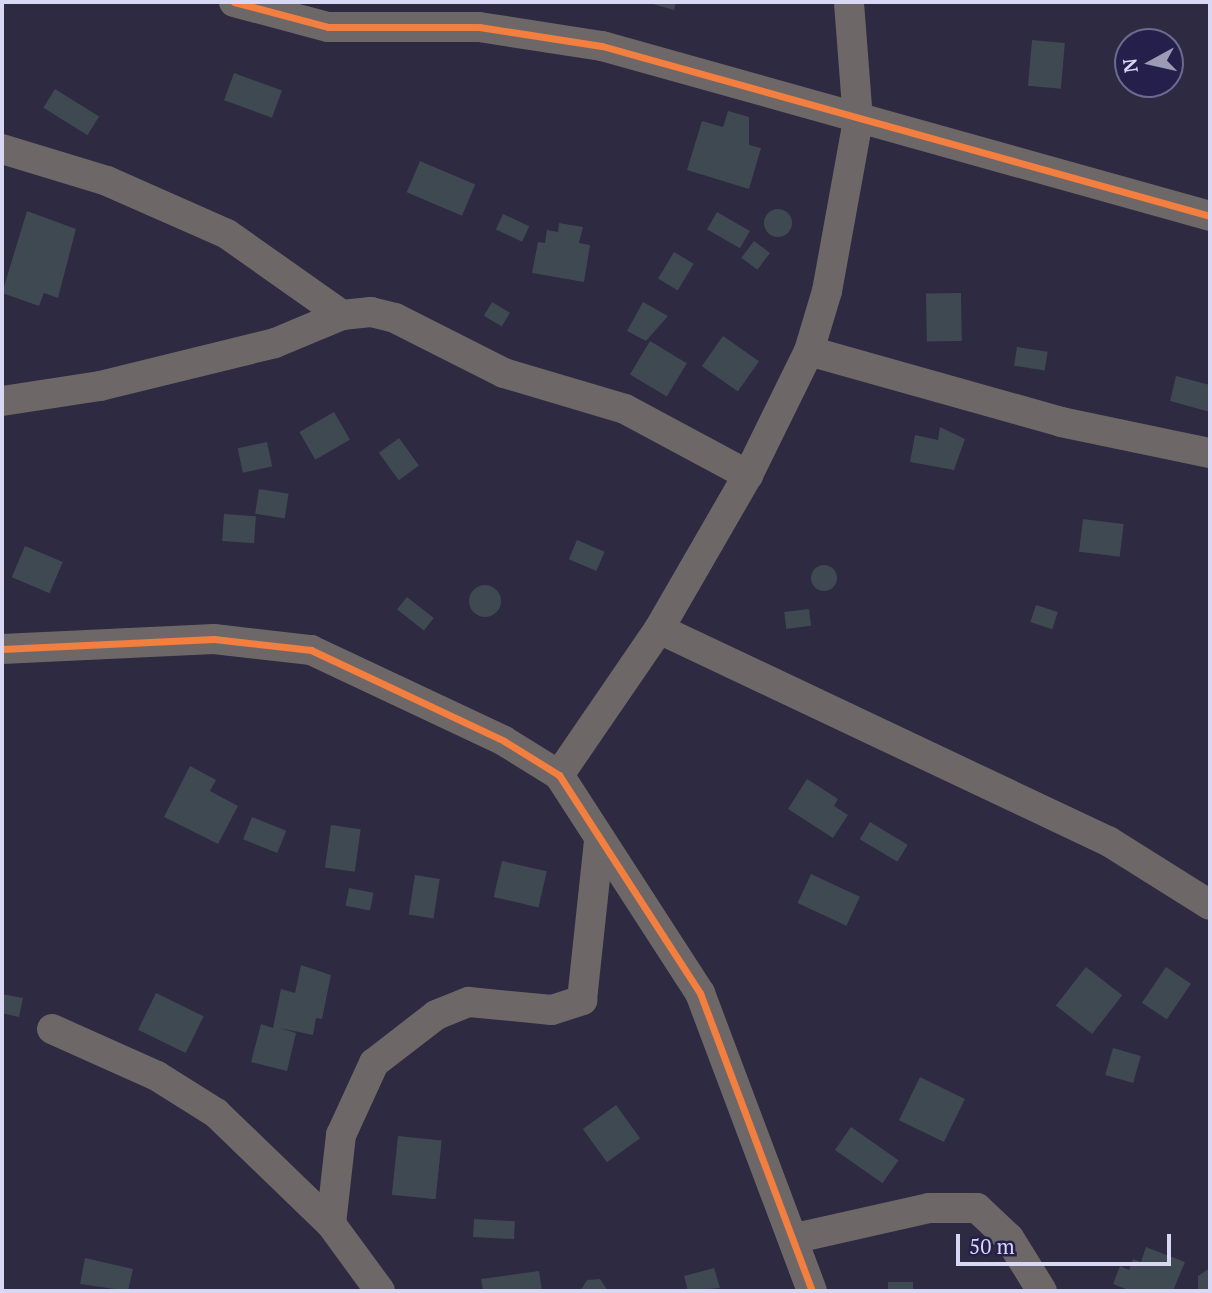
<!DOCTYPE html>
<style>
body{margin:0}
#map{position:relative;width:1212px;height:1293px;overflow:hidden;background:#2d2a41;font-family:"PT Serif",serif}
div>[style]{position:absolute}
.building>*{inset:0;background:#3f4951;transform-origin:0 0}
.round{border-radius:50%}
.minor>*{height:30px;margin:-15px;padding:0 15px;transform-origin:15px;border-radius:15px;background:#6e6767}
.cycleway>*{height:7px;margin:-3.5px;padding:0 3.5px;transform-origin:3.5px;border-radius:3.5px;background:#f27e40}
span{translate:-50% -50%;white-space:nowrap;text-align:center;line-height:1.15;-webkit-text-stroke:6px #25204b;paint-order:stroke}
.frame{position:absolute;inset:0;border:4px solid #d8d8f4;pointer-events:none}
.north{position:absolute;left:1114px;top:28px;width:70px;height:70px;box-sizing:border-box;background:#25204b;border:2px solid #6d6a8f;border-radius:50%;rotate:262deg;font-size:19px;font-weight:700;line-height:28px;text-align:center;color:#d8d8f4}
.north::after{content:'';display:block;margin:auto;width:24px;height:32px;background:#9c9bb5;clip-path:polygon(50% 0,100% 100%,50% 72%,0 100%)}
.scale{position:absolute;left:956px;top:1234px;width:215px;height:32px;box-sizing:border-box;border:4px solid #d8d8f4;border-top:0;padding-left:9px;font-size:21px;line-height:24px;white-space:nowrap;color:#d8d8f4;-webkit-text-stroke:5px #25204b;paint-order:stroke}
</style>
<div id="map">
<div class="building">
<div style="clip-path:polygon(646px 2px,676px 2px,674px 10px)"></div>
<div style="left:1032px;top:40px;width:33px;height:46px;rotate:5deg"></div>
<div style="left:234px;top:73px;width:51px;height:29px;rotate:20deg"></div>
<div style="left:55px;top:89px;width:52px;height:22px;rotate:32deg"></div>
<div style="clip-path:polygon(728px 111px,749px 117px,749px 145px,761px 148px,749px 189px,687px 170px,702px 121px,723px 127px)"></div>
<div style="left:420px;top:161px;width:60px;height:34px;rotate:23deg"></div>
<div class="round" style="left:764px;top:209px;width:28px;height:28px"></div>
<div style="clip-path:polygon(27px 211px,76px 229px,58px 298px,44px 293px,39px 306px,2px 293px)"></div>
<div style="left:717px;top:212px;width:38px;height:20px;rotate:30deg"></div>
<div style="left:503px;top:214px;width:29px;height:17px;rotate:25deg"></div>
<div style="clip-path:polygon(559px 223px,583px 227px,579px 243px,590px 245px,584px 282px,532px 273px,538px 242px,545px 243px,547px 230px,558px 232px)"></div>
<div style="left:754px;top:241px;width:20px;height:21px;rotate:37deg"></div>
<div style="left:674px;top:252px;width:23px;height:31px;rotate:31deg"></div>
<div style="left:961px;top:293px;width:48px;height:35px;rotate:89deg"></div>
<div style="left:492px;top:302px;width:21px;height:16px;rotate:31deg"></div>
<div style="clip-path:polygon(643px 302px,668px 316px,646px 341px,627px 331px)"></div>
<div style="left:723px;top:336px;width:44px;height:37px;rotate:35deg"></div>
<div style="left:650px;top:341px;width:43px;height:39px;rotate:31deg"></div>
<div style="left:1017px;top:347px;width:31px;height:19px;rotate:9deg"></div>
<div style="clip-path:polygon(1176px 376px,1210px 385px,1210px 412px,1170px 401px)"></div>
<div style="left:334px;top:412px;width:32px;height:40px;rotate:60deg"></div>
<div style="clip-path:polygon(940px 427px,965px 439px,954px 470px,910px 462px,915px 435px,938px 440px)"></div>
<div style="left:399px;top:438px;width:34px;height:25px;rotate:54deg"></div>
<div style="left:267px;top:442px;width:25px;height:30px;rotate:78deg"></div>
<div style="left:259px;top:489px;width:30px;height:25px;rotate:9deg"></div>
<div style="left:224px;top:514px;width:32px;height:27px;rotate:4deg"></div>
<div style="left:1083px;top:519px;width:41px;height:33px;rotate:7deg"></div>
<div style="left:577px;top:540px;width:30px;height:21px;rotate:23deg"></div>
<div style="left:25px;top:546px;width:41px;height:34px;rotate:23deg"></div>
<div class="round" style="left:811px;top:565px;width:26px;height:26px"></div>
<div class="round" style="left:469px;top:585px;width:32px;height:32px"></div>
<div style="left:407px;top:597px;width:34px;height:16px;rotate:38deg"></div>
<div style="left:1036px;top:605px;width:23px;height:18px;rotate:18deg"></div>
<div style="left:809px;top:609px;width:17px;height:25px;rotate:83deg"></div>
<div style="clip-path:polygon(190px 766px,216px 780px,210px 791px,238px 806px,218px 844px,164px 817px)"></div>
<div style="clip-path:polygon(807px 779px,838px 799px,834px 806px,848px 815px,833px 838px,788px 809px)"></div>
<div style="left:252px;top:817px;width:37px;height:24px;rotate:22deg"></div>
<div style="left:870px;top:822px;width:44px;height:20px;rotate:31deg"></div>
<div style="left:331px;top:825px;width:30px;height:43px;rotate:8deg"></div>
<div style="left:502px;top:861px;width:46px;height:37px;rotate:13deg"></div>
<div style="left:811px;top:874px;width:54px;height:32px;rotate:25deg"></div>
<div style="left:415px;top:875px;width:25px;height:40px;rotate:9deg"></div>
<div style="left:349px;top:888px;width:25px;height:18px;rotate:11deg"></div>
<div style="clip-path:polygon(301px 965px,331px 975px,322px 1019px,316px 1018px,313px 1035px,280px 1028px,296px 1033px,287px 1071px,251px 1062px,261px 1024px,273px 1028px,281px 989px,295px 993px)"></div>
<div style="left:1086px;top:967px;width:46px;height:49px;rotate:38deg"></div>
<div style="left:1166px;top:967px;width:30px;height:43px;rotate:34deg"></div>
<div style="left:156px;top:993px;width:53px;height:41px;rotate:26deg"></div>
<div style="clip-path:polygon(2px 994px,23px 998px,19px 1017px,2px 1013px)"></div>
<div style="left:1113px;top:1048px;width:29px;height:28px;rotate:16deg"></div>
<div style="left:920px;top:1077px;width:50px;height:48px;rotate:26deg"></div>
<div style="left:616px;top:1105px;width:41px;height:41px;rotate:54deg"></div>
<div style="left:851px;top:1127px;width:58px;height:28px;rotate:35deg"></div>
<div style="left:398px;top:1136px;width:44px;height:59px;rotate:6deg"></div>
<div style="left:474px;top:1219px;width:41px;height:18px;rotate:3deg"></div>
<div style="clip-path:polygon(1146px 1247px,1185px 1262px,1173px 1291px,1131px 1291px,1113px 1284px,1120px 1266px,1129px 1270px,1133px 1259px,1141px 1262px)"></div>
<div style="clip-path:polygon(85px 1258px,133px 1269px,128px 1291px,80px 1284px)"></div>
<div style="clip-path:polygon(714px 1268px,720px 1288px,688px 1291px,684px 1276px)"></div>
<div style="clip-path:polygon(1210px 1268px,1210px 1291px,1198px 1291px,1198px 1276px)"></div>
<div style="clip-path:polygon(539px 1271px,542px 1291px,483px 1291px,481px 1279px)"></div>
<div style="clip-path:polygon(600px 1279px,608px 1291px,580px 1291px,587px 1280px)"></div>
<div style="left:913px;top:1282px;width:9px;height:25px;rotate:90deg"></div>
</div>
<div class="minor">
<div style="left:234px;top:2px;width:97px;rotate:14.9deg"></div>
<div style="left:328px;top:27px;width:151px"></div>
<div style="left:479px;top:27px;width:124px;rotate:8.8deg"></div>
<div style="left:602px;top:46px;width:631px;rotate:15.62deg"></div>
<div style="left:2px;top:149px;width:110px;rotate:16.9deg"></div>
<div style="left:107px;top:181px;width:131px;rotate:23.8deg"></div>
<div style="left:227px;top:234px;width:141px;rotate:35.2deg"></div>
<div style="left:809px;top:351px;width:262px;rotate:15.7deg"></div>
<div style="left:1061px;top:422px;width:152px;rotate:11.8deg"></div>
<div style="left:2px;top:401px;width:99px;rotate:-8.7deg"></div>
<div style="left:100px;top:386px;width:180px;rotate:-13.8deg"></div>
<div style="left:275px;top:343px;width:73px;rotate:-22.7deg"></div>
<div style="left:342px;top:315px;width:29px;rotate:-6deg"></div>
<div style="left:371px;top:312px;width:25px;rotate:14deg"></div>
<div style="left:395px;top:318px;width:122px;rotate:26.8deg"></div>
<div style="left:504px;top:373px;width:126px;rotate:16.6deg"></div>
<div style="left:625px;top:409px;width:140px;rotate:28.2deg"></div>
<div style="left:659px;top:629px;width:497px;rotate:25.3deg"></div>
<div style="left:1108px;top:841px;width:120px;rotate:32.1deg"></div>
<div style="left:2px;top:649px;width:212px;rotate:-2.7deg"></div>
<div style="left:214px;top:639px;width:98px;rotate:6.5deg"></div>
<div style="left:311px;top:650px;width:213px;rotate:25.2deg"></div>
<div style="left:504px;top:741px;width:65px;rotate:31.7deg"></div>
<div style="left:559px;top:775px;width:260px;rotate:57.1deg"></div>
<div style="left:700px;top:993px;width:318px;rotate:69.4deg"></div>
<div style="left:559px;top:775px;width:177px;rotate:-55.6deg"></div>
<div style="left:659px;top:629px;width:178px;rotate:-60deg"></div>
<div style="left:748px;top:475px;width:138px;rotate:-63.8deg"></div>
<div style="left:809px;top:351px;width:63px;rotate:-73.3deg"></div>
<div style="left:827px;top:291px;width:174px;rotate:-79.7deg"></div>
<div style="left:858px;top:120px;width:118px;rotate:-94.4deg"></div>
<div style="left:52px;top:1029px;width:115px;rotate:24.1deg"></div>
<div style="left:157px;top:1076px;width:70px;rotate:32.1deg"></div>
<div style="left:216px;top:1113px;width:160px;rotate:44deg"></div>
<div style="left:331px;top:1224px;width:83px;rotate:53.8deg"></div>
<div style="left:331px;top:1224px;width:90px;rotate:-83.6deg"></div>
<div style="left:341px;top:1135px;width:79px;rotate:-65.4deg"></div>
<div style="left:374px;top:1063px;width:78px;rotate:-37.7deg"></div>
<div style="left:436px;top:1015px;width:35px;rotate:-22deg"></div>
<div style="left:469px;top:1002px;width:83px;rotate:5.5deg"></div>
<div style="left:552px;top:1010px;width:32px;rotate:-18deg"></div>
<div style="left:582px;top:1000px;width:159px;rotate:-83.9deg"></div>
<div style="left:796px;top:1238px;width:136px;rotate:-12.7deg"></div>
<div style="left:929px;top:1208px;width:48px"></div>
<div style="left:977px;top:1208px;width:44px;rotate:43.2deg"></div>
<div style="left:1009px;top:1238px;width:62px;rotate:58.1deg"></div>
</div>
<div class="cycleway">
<div style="left:234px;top:2px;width:97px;rotate:14.9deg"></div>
<div style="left:328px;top:27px;width:151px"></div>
<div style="left:479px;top:27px;width:124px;rotate:8.8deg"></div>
<div style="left:602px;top:46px;width:631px;rotate:15.62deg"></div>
<div style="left:2px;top:649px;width:212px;rotate:-2.7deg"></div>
<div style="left:214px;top:639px;width:98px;rotate:6.5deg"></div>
<div style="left:311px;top:650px;width:213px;rotate:25.2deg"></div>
<div style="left:504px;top:741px;width:65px;rotate:31.7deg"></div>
<div style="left:559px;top:775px;width:260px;rotate:57.1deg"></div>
<div style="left:700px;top:993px;width:318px;rotate:69.4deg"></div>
</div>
<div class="frame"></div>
<div class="north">N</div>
<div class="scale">50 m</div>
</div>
